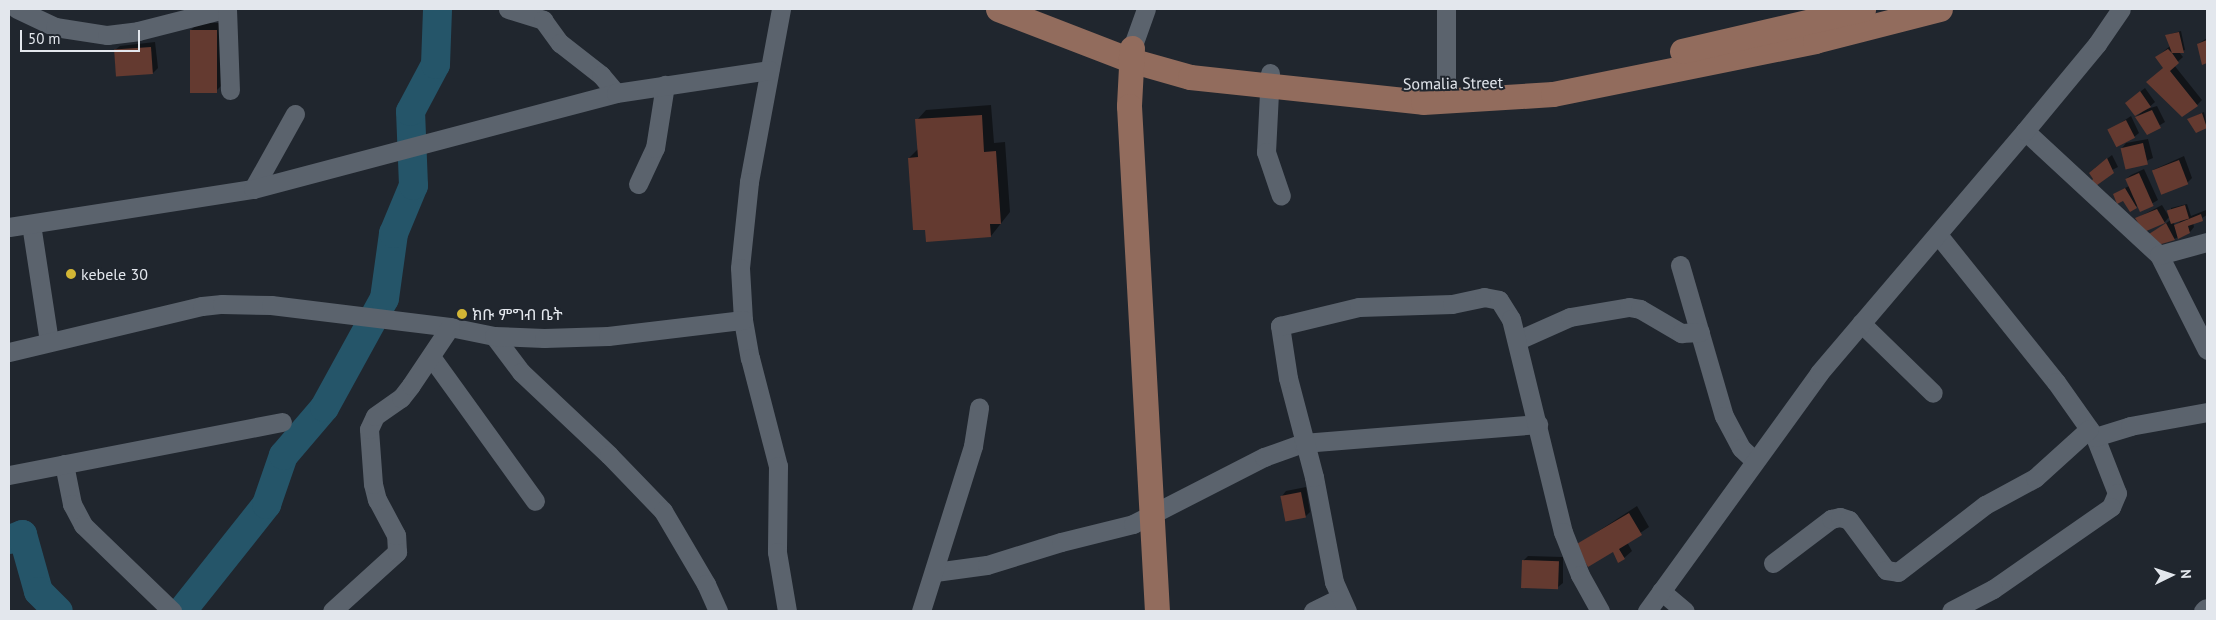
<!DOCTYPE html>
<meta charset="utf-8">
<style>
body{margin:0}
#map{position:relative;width:2216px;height:620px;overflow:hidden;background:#20262e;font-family:"PT Sans","Noto Sans Ethiopic",sans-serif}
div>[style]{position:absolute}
.shadow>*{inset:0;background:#0007}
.river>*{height:29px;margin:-14.5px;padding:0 14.5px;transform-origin:14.5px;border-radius:14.5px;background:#255569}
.building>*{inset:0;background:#643a30;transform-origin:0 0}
.minor>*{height:19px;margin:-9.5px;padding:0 9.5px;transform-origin:9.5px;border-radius:9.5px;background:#5b636d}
.major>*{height:25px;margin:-12.5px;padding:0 12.5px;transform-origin:12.5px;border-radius:12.5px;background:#926c5d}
.dots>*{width:14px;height:14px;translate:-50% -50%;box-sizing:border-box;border:2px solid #20262e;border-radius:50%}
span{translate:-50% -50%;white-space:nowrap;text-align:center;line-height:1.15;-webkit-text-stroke:4px #20262e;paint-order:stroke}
.street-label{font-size:16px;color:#e3e7ed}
.poi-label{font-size:16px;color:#e3e7ed}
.left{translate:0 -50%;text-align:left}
.frame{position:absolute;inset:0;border:10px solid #e3e7ed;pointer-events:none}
.north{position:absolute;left:2146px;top:550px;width:50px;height:50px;-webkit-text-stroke:4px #20262e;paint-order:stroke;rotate:86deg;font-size:14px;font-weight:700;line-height:20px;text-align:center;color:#e3e7ed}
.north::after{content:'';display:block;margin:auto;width:18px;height:22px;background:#e3e7ed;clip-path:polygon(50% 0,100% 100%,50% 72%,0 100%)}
.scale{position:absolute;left:20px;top:30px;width:120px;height:22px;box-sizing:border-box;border:2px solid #e3e7ed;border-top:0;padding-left:6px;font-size:15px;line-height:18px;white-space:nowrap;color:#e3e7ed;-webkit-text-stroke:4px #20262e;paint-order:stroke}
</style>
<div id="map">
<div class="shadow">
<div style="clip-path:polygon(198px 23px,224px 23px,222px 85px,215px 92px,191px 30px)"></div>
<div style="clip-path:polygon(2181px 31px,2185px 50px,2179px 52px,2183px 57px,2174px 65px,2202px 100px,2197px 105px,2157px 57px,2170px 46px,2167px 35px)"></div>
<div style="clip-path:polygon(2207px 38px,2207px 62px,2203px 63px,2198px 44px)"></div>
<div style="clip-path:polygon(155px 42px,158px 68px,153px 73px,115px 50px,120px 46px)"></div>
<div style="clip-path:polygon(2145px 88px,2155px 102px,2147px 109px,2157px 106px,2165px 122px,2147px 133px,2136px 117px,2142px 112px,2132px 98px)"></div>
<div style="clip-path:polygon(991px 105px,994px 143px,1005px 142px,1010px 212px,991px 236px,926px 228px,909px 158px,919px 148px,917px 120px,926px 110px)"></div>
<div style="clip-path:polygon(2204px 112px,2207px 127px,2197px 131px,2189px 119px)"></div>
<div style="clip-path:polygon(2131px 116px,2139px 133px,2134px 137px,2110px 130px)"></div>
<div style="clip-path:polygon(2148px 139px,2153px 158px,2127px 169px,2122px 148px,2126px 143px)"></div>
<div style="clip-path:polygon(2112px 155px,2118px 167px,2094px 179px,2095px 168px)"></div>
<div style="clip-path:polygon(2184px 156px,2192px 178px,2187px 183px,2153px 170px)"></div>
<div style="clip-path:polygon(2144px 169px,2158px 200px,2141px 210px,2138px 204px,2136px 207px,2114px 194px,2129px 186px,2126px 179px,2131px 175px)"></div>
<div style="clip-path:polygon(evenodd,2187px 204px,2191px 216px,2206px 210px,2207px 215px,2193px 223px,2194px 227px,2190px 232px,2174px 239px,2151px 234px,2172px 219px,2171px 208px,2187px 204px,2183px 219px,2175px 226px,2173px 222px,2183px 219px)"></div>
<div style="clip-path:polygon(2162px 205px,2169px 217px,2164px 223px,2137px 218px)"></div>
<div style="clip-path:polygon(1306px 487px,1310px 512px,1305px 517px,1282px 496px,1286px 491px)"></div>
<div style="clip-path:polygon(1637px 506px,1649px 527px,1627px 542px,1632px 551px,1624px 558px,1613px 551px,1577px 545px)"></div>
<div style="clip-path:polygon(1528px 556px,1563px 557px,1563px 583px,1558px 587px,1523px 561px)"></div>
</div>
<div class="river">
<div style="left:9px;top:539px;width:14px;rotate:-21deg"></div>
<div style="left:22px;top:534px;width:59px;rotate:74.3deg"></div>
<div style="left:38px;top:591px;width:28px;rotate:45deg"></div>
<div style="left:181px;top:611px;width:137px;rotate:-51.5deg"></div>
<div style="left:266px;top:504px;width:52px;rotate:-70.9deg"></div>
<div style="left:283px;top:455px;width:63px;rotate:-49.5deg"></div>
<div style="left:324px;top:407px;width:124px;rotate:-61.2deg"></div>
<div style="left:384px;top:298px;width:66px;rotate:-82.1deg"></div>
<div style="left:393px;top:233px;width:52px;rotate:-67.4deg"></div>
<div style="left:413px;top:185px;width:74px;rotate:-92.3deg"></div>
<div style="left:410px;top:111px;width:53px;rotate:-62deg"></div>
<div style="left:435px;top:64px;width:55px;rotate:-87.9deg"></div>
</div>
<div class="building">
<div style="left:190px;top:30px;width:27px;height:63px"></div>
<div style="clip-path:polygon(2179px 32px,2184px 53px,2172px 53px,2179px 63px,2170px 71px,2198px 106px,2182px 117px,2146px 82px,2163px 68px,2155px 57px,2168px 49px,2172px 53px,2165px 35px)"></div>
<div style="clip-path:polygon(2207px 40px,2207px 63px,2202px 65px,2197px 44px)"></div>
<div style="left:151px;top:47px;width:27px;height:37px;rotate:86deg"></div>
<div style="clip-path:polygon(2140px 91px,2151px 107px,2135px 116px,2125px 103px)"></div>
<div style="clip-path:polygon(2152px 110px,2161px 128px,2147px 135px,2135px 117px)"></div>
<div style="clip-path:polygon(2202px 113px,2207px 128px,2196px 133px,2187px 119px)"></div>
<div style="clip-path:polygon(982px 115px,984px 152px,996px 151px,1001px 224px,990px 224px,991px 237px,926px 242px,925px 230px,913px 230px,908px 158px,918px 157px,915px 119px)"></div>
<div style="left:2126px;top:120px;width:20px;height:21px;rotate:63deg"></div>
<div style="left:2143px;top:143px;width:22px;height:23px;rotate:77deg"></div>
<div style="clip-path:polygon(2107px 158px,2114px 173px,2093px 188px,2089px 185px,2093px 179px,2089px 173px)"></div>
<div style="left:2179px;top:160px;width:26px;height:29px;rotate:69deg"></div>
<div style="left:2139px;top:173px;width:36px;height:15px;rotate:66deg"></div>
<div style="clip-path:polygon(2125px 188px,2137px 208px,2130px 212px,2123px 201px,2117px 204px,2113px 194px)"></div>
<div style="left:2185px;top:205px;width:14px;height:19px;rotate:73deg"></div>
<div style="clip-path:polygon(2157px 209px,2165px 223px,2144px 232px,2135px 218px)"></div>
<div style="clip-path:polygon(2201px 214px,2203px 221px,2188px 226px,2190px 233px,2178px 239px,2174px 225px)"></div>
<div style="clip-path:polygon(2166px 223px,2175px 240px,2158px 245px,2149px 234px)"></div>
<div style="left:1301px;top:492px;width:26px;height:21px;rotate:79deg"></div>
<div style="clip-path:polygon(1629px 513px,1642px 535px,1619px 549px,1625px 559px,1618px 563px,1613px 552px,1588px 567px,1575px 545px)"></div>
<div style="left:1522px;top:560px;width:37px;height:28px;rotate:2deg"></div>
</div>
<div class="minor">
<div style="left:17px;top:9px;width:42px;rotate:25.3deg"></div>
<div style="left:55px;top:27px;width:53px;rotate:8.7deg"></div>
<div style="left:107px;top:35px;width:31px;rotate:-7deg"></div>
<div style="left:138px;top:31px;width:89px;rotate:-14.3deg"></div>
<div style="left:227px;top:9px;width:81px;rotate:87.9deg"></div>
<div style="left:508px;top:9px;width:37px;rotate:17deg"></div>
<div style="left:543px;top:20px;width:29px;rotate:54deg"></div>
<div style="left:560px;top:43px;width:52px;rotate:38deg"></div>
<div style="left:601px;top:75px;width:23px;rotate:50deg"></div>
<div style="left:781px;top:9px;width:176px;rotate:100.5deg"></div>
<div style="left:749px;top:182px;width:86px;rotate:96deg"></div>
<div style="left:740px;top:268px;width:52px;rotate:86.7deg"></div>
<div style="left:743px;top:320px;width:39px;rotate:80deg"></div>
<div style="left:750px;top:358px;width:112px;rotate:75.5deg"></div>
<div style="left:778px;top:466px;width:86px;rotate:90.7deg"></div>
<div style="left:777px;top:552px;width:60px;rotate:80.4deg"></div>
<div style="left:1446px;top:9px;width:77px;rotate:90deg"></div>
<div style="left:1132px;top:48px;width:41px;rotate:-70.3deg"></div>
<div style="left:1270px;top:73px;width:79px;rotate:92.9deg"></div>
<div style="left:1266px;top:152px;width:46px;rotate:71.2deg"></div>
<div style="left:2025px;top:131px;width:183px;rotate:42.8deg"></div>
<div style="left:2159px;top:255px;width:106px;rotate:63.2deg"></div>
<div style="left:638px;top:184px;width:40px;rotate:-65deg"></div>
<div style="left:655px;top:148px;width:64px;rotate:-81deg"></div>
<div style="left:253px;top:189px;width:86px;rotate:-60.8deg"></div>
<div style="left:31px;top:224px;width:119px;rotate:81.3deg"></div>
<div style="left:9px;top:227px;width:247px;rotate:-8.9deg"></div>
<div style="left:253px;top:189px;width:375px;rotate:-14.8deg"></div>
<div style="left:616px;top:93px;width:155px;rotate:-8.5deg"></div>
<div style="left:1939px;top:236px;width:187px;rotate:51.3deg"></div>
<div style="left:2056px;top:382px;width:67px;rotate:54.7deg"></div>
<div style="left:2095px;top:437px;width:60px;rotate:68.6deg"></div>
<div style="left:2117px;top:493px;width:15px;rotate:113deg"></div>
<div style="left:2111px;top:507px;width:144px;rotate:145.2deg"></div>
<div style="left:1993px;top:589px;width:47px;rotate:152.4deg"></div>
<div style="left:2159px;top:255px;width:50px;rotate:-15.2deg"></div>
<div style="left:1680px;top:265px;width:157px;rotate:73.8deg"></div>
<div style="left:1724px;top:416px;width:36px;rotate:62deg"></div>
<div style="left:1741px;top:448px;width:19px;rotate:43deg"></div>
<div style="left:1861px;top:323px;width:100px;rotate:44.2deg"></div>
<div style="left:494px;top:336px;width:45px;rotate:53.1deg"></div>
<div style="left:521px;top:372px;width:121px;rotate:43.3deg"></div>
<div style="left:609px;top:455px;width:78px;rotate:46deg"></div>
<div style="left:663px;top:511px;width:85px;rotate:59.5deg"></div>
<div style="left:706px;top:584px;width:30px;rotate:66deg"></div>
<div style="left:1518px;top:340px;width:57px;rotate:-23.9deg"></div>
<div style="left:1570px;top:317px;width:60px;rotate:-9.6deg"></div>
<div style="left:1629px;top:307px;width:11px;rotate:10deg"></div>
<div style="left:1640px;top:309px;width:48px;rotate:30.3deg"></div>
<div style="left:1681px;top:333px;width:19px;rotate:-3deg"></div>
<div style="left:9px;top:352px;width:198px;rotate:-13.4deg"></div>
<div style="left:202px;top:306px;width:20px;rotate:-6deg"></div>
<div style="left:222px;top:304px;width:49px;rotate:1.2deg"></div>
<div style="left:271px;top:305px;width:180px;rotate:7deg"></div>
<div style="left:450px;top:327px;width:45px;rotate:11.6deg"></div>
<div style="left:494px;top:336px;width:50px;rotate:2.3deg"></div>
<div style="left:544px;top:338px;width:64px;rotate:-1.8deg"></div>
<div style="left:608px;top:336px;width:136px;rotate:-6.8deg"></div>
<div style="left:432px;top:358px;width:176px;rotate:54.2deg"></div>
<div style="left:2095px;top:437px;width:37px;rotate:-17deg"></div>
<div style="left:2130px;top:426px;width:78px;rotate:-10.3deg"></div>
<div style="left:64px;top:464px;width:41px;rotate:78.7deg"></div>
<div style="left:72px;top:504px;width:24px;rotate:62deg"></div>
<div style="left:83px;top:525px;width:124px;rotate:44deg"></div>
<div style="left:9px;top:475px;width:278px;rotate:-11deg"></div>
<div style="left:1773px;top:563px;width:73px;rotate:-37.2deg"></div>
<div style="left:1831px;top:519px;width:9px;rotate:-13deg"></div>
<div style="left:1840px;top:517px;width:9px;rotate:18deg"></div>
<div style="left:1849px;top:520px;width:62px;rotate:53.5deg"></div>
<div style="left:1886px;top:570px;width:12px;rotate:9deg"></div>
<div style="left:1898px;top:572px;width:110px;rotate:-37.6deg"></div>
<div style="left:1985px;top:505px;width:57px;rotate:-28.4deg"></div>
<div style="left:2035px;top:478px;width:73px;rotate:-42.2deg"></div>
<div style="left:935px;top:572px;width:52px;rotate:-7.7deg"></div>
<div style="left:987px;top:565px;width:77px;rotate:-17.3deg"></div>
<div style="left:1061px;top:542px;width:74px;rotate:-14deg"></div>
<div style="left:1133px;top:524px;width:147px;rotate:-27.1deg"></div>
<div style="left:1264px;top:457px;width:41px;rotate:-19.7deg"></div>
<div style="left:1303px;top:443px;width:236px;rotate:-4.6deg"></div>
<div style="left:1661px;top:591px;width:31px;rotate:40deg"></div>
<div style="left:332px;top:611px;width:88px;rotate:-42.2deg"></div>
<div style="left:397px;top:552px;width:17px;rotate:-93deg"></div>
<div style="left:396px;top:535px;width:40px;rotate:-118deg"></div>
<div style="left:377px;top:500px;width:16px;rotate:-104deg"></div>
<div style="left:373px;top:484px;width:55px;rotate:-94.2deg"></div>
<div style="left:369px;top:429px;width:14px;rotate:-65deg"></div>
<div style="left:375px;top:416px;width:32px;rotate:-35deg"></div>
<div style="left:401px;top:398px;width:16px;rotate:-52deg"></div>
<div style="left:411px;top:385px;width:70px;rotate:-56.1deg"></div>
<div style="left:921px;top:611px;width:173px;rotate:-72.5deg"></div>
<div style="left:973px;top:446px;width:39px;rotate:-81deg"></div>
<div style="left:1313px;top:611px;width:30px;rotate:-26deg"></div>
<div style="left:1347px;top:611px;width:32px;rotate:-114deg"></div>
<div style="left:1334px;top:582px;width:107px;rotate:-100.8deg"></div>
<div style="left:1314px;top:477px;width:102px;rotate:-104.7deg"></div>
<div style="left:1288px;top:378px;width:53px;rotate:-98.7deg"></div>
<div style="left:1280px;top:326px;width:81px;rotate:-13.5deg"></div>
<div style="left:1359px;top:307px;width:93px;rotate:-1.8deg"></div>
<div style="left:1452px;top:304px;width:33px;rotate:-12deg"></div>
<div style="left:1484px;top:297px;width:15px;rotate:11deg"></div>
<div style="left:1499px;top:300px;width:22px;rotate:58deg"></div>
<div style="left:1511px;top:319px;width:219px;rotate:76.3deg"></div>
<div style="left:1563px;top:532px;width:46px;rotate:68.4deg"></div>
<div style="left:1580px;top:575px;width:41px;rotate:60.9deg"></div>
<div style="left:1647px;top:611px;width:294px;rotate:-54.1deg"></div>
<div style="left:1819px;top:373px;width:318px;rotate:-49.6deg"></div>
<div style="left:2025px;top:131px;width:113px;rotate:-50.4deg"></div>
<div style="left:2097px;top:44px;width:42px;rotate:-55.6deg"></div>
<div style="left:2203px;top:611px;width:4px;rotate:-45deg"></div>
</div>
<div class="major">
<div style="left:998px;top:9px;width:142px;rotate:21.1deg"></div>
<div style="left:1130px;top:60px;width:62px;rotate:15.8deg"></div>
<div style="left:1190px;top:77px;width:234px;rotate:6.1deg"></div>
<div style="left:1423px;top:102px;width:130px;rotate:-3.5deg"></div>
<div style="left:1553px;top:94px;width:267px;rotate:-11.4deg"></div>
<div style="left:1815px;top:41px;width:129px;rotate:-14.4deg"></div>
<div style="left:1132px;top:48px;width:58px;rotate:93deg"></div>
<div style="left:1129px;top:106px;width:506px;rotate:86.83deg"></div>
<div style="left:1682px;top:51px;width:186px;rotate:-13.1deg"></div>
</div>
<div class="dots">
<div style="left:71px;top:274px;background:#d3b635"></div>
<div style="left:462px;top:314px;background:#d3b635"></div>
</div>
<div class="street-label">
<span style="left:1453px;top:83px;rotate:-1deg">Somalia Street</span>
</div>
<div class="poi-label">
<span class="left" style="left:81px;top:274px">kebele 30</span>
<span class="left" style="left:472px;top:314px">ክቡ ምግብ ቤት</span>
</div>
<div class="frame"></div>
<div class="north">N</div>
<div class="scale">50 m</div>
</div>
